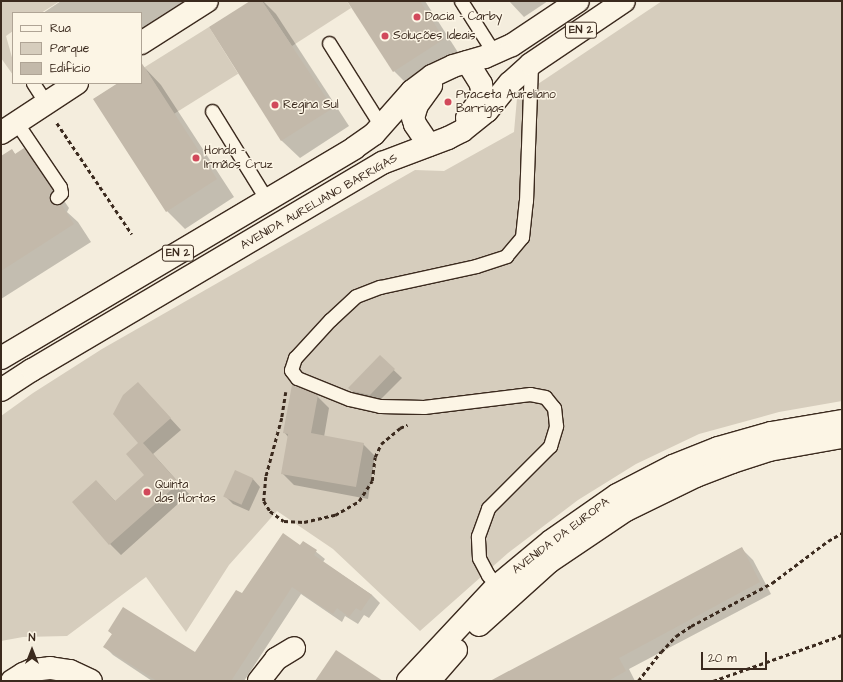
<!DOCTYPE html>
<meta charset="utf-8">
<style>
body{margin:0}
#map{position:relative;width:843px;height:682px;overflow:hidden;background:#f4eddd;font-family:"Architects Daughter",sans-serif}
div>[style]{position:absolute}
.green>*{inset:0;background:#d6cdbd;transform-origin:0 0}
.shadow>*{inset:0;background:#0003}
.building>*{inset:0;background:#c3b9aa;transform-origin:0 0}
.path>*{height:2.5px;margin-top:-1.25px;transform-origin:0;background:repeating-linear-gradient(90deg,#3b2a1e 0 4px,transparent 0 7px)}
.roads{filter:drop-shadow(1px 0 #3b2a1e) drop-shadow(-1px 0 #3b2a1e) drop-shadow(0 1px #3b2a1e) drop-shadow(0 -1px #3b2a1e)}
.lane>*{height:13px;margin:-6.5px;padding:0 6.5px;transform-origin:6.5px;border-radius:6.5px;background:#fcf5e5}
.street>*{height:22px;margin:-11px;padding:0 11px;transform-origin:11px;border-radius:11px;background:#fcf5e5}
.secondary>*{height:22px;margin:-11px;padding:0 11px;transform-origin:11px;border-radius:11px;background:#fcf5e5}
.primary>*{height:22px;margin:-11px;padding:0 11px;transform-origin:11px;border-radius:11px;background:#fcf5e5}
.dots>*{width:11px;height:11px;translate:-50% -50%;box-sizing:border-box;border:2px solid #fcf5e5;border-radius:50%}
span{translate:-50% -50%;white-space:nowrap;text-align:center;line-height:1.15;-webkit-text-stroke:3px #fcf5e5;paint-order:stroke}
.shield-label span{padding:1px 3px;background:#fcf5e5;border:1px solid;border-radius:3px;-webkit-text-stroke-width:0}
.shield-label{font-size:11px;color:#3b2a1e;font-weight:700}
.poi-label{font-size:12px;color:#3b2a1e}
.left{translate:0 -50%;text-align:left}
.street-label{font-size:12px;color:#3b2a1e}
.frame{position:absolute;inset:0;border:2px solid #3b2a1e;pointer-events:none}
.legend{position:absolute;left:12px;top:12px;width:130px;height:72px;box-sizing:border-box;background:#fcf5e5;border:1px solid #afa495;margin:0;padding:5px 7px;list-style:none;font-size:12px;color:#3b2a1e}
.legend li{display:flex;align-items:center;gap:8px;height:20px}
.legend b{width:20px;border:1px solid #afa495}
.north{position:absolute;left:12px;top:630px;width:40px;height:40px;-webkit-text-stroke:3px #fcf5e5;paint-order:stroke;rotate:0deg;font-size:11px;font-weight:700;line-height:16px;text-align:center;color:#3b2a1e}
.north::after{content:'';display:block;margin:auto;width:14px;height:18px;background:#3b2a1e;clip-path:polygon(50% 0,100% 100%,50% 72%,0 100%)}
.scale{position:absolute;left:701px;top:652px;width:66px;height:18px;box-sizing:border-box;border:2px solid #3b2a1e;border-top:0;padding-left:5px;font-size:12px;line-height:14px;white-space:nowrap;color:#3b2a1e;-webkit-text-stroke:3px #fcf5e5;paint-order:stroke}
</style>
<div id="map">
<div class="green">
<div style="clip-path:polygon(1px 1px,60px 1px,41px 13px,13px 13px,13px 31px,6px 36px,13px 61px,13px 75px,1px 58px)"></div>
<div style="clip-path:polygon(262px 1px,347px 1px,351px 8px,292px 46px)"></div>
<div style="clip-path:polygon(662px 1px,842px 1px,842px 401px,779px 412px,699px 434px,636px 464px,578px 500px,508px 553px,420px 631px,333px 549px,277px 511px,229px 565px,186px 632px,146px 577px,67px 636px,23px 637px,1px 641px,1px 416px,33px 393px,102px 349px,415px 170px,444px 171px,514px 132px,517px 98px)"></div>
<div style="left:209px;top:27px;width:55px;height:76px;rotate:58deg"></div>
</div>
<div class="shadow">
<div style="clip-path:polygon(61px 1px,199px 1px,141px 38px,141px 13px,43px 13px)"></div>
<div style="clip-path:polygon(252px 1px,263px 1px,276px 14px,349px 126px,300px 158px,282px 141px,210px 27px)"></div>
<div style="clip-path:polygon(348px 1px,425px 1px,461px 57px,412px 89px,394px 71px)"></div>
<div style="clip-path:polygon(509px 1px,548px 1px,524px 17px)"></div>
<div style="clip-path:polygon(144px 67px,161px 85px,234px 197px,185px 229px,167px 211px,94px 99px,119px 83px,141px 83px,141px 69px)"></div>
<div style="clip-path:polygon(24px 149px,41px 167px,69px 208px,67px 212px,78px 222px,91px 242px,1px 299px,1px 157px,12px 150px,16px 155px)"></div>
<div style="clip-path:polygon(380px 357px,402px 378px,378px 402px,361px 399px,349px 388px)"></div>
<div style="clip-path:polygon(138px 383px,181px 430px,153px 454px,189px 494px,121px 555px,110px 544px,96px 481px,116px 502px,146px 475px,139px 443px)"></div>
<div style="clip-path:polygon(317px 396px,329px 408px,324px 437px,363px 444px,375px 456px,368px 499px,294px 485px,282px 473px,289px 438px,284px 432px)"></div>
<div style="clip-path:polygon(252px 478px,260px 487px,249px 511px,233px 504px,225px 496px)"></div>
<div style="clip-path:polygon(304px 542px,325px 559px,323px 562px,372px 595px,380px 603px,369px 618px,364px 615px,358px 624px,345px 616px,342px 622px,301px 594px,244px 681px,152px 681px,113px 655px,105px 647px,113px 635px,109px 631px,195px 654px,242px 595px)"></div>
<div style="clip-path:polygon(741px 548px,753px 560px,771px 594px,629px 669px,635px 681px,495px 681px)"></div>
</div>
<div class="building">
<div style="clip-path:polygon(250px 1px,262px 1px,333px 108px,281px 141px,209px 27px)"></div>
<div style="clip-path:polygon(347px 1px,420px 1px,444px 39px,393px 72px)"></div>
<div style="clip-path:polygon(141px 62px,217px 179px,166px 212px,93px 99px,118px 83px,141px 83px)"></div>
<div style="clip-path:polygon(24px 148px,52px 190px,49px 195px,51px 202px,55px 205px,61px 204px,74px 224px,1px 271px,1px 156px,12px 149px,15px 154px)"></div>
<div style="clip-path:polygon(380px 355px,395px 369px,370px 395px,352px 391px,348px 388px)"></div>
<div style="clip-path:polygon(138px 382px,171px 418px,143px 443px,179px 483px,109px 545px,72px 502px,96px 480px,115px 501px,144px 475px,126px 454px,138px 443px,113px 414px,123px 395px)"></div>
<div style="clip-path:polygon(292px 385px,318px 395px,311px 433px,364px 443px,356px 487px,281px 474px,288px 434px,283px 433px)"></div>
<div style="left:235px;top:470px;width:20px;height:29px;rotate:24deg"></div>
<div style="clip-path:polygon(283px 533px,300px 545px,303px 541px,317px 550px,314px 555px,372px 595px,361px 611px,356px 608px,349px 617px,337px 608px,333px 614px,292px 587px,231px 681px,157px 681px,103px 647px,112px 634px,108px 631px,123px 607px,195px 652px,236px 590px,242px 593px)"></div>
<div style="clip-path:polygon(742px 547px,760px 582px,619px 658px,626px 671px,608px 681px,490px 681px)"></div>
<div style="clip-path:polygon(336px 650px,383px 681px,315px 681px)"></div>
</div>
<div class="path">
<div style="left:57px;top:123px;width:134px;rotate:56deg"></div>
<div style="left:286px;top:392px;width:26px;rotate:99deg"></div>
<div style="left:282px;top:418px;width:61px;rotate:105.2deg"></div>
<div style="left:266px;top:477px;width:24px;rotate:95deg"></div>
<div style="left:264px;top:501px;width:12px;rotate:59deg"></div>
<div style="left:270px;top:511px;width:17px;rotate:36deg"></div>
<div style="left:284px;top:521px;width:20px;rotate:3deg"></div>
<div style="left:304px;top:522px;width:32px;rotate:-13deg"></div>
<div style="left:335px;top:515px;width:28px;rotate:-30deg"></div>
<div style="left:359px;top:501px;width:24px;rotate:-57deg"></div>
<div style="left:372px;top:481px;width:24px;rotate:-83deg"></div>
<div style="left:375px;top:457px;width:14px;rotate:-65deg"></div>
<div style="left:381px;top:444px;width:25px;rotate:-40deg"></div>
<div style="left:400px;top:428px;width:8px;rotate:-23deg"></div>
<div style="left:638px;top:681px;width:37px;rotate:-52deg"></div>
<div style="left:661px;top:652px;width:22px;rotate:-47deg"></div>
<div style="left:676px;top:636px;width:18px;rotate:-34deg"></div>
<div style="left:691px;top:626px;width:92px;rotate:-28deg"></div>
<div style="left:772px;top:583px;width:70px;rotate:-36.9deg"></div>
<div style="left:828px;top:541px;width:16px;rotate:-30deg"></div>
<div style="left:713px;top:681px;width:137px;rotate:-19.6deg"></div>
</div>
<div class="roads">
<div class="lane">
<div style="left:461px;top:1px;width:62px;rotate:57.6deg"></div>
<div style="left:329px;top:43px;width:98px;rotate:57.9deg"></div>
<div style="left:33px;top:83px;width:24px;rotate:57deg"></div>
<div style="left:212px;top:111px;width:105px;rotate:58.3deg"></div>
<div style="left:16px;top:122px;width:78px;rotate:55.9deg"></div>
<div style="left:60px;top:187px;width:6px;rotate:81deg"></div>
<div style="left:61px;top:193px;width:6px;rotate:135deg"></div>
<div style="left:497px;top:586px;width:14px;rotate:-129deg"></div>
<div style="left:488px;top:575px;width:19px;rotate:-118deg"></div>
<div style="left:479px;top:558px;width:22px;rotate:-93deg"></div>
<div style="left:478px;top:536px;width:30px;rotate:-70deg"></div>
<div style="left:488px;top:508px;width:88px;rotate:-45deg"></div>
<div style="left:550px;top:446px;width:21px;rotate:-73deg"></div>
<div style="left:556px;top:426px;width:18px;rotate:-96deg"></div>
<div style="left:554px;top:408px;width:14px;rotate:-129deg"></div>
<div style="left:545px;top:397px;width:15px;rotate:-169deg"></div>
<div style="left:530px;top:394px;width:107px;rotate:173deg"></div>
<div style="left:424px;top:407px;width:44px;rotate:-178.7deg"></div>
<div style="left:380px;top:406px;width:32px;rotate:-167deg"></div>
<div style="left:349px;top:399px;width:56px;rotate:-158deg"></div>
<div style="left:297px;top:378px;width:10px;rotate:-127deg"></div>
<div style="left:291px;top:370px;width:13px;rotate:-72deg"></div>
<div style="left:295px;top:358px;width:52px;rotate:-47.4deg"></div>
<div style="left:330px;top:320px;width:35px;rotate:-43deg"></div>
<div style="left:356px;top:296px;width:26px;rotate:-21deg"></div>
<div style="left:380px;top:287px;width:98px;rotate:-12.3deg"></div>
<div style="left:476px;top:266px;width:32px;rotate:-18deg"></div>
<div style="left:506px;top:256px;width:25px;rotate:-50deg"></div>
<div style="left:522px;top:237px;width:36px;rotate:-84deg"></div>
<div style="left:526px;top:201px;width:137px;rotate:-87.9deg"></div>
</div>
<div class="street">
<div style="left:141px;top:43px;width:78px;rotate:-32.5deg"></div>
<div style="left:1px;top:133px;width:91px;rotate:-33.3deg"></div>
<div style="left:12px;top:681px;width:13px;rotate:-32deg"></div>
<div style="left:23px;top:674px;width:10px;rotate:-24deg"></div>
<div style="left:32px;top:670px;width:18px;rotate:-6deg"></div>
<div style="left:50px;top:668px;width:20px;rotate:9deg"></div>
<div style="left:70px;top:671px;width:23px;rotate:25deg"></div>
<div style="left:259px;top:681px;width:28px;rotate:-52deg"></div>
<div style="left:276px;top:659px;width:21px;rotate:-31deg"></div>
</div>
<div class="secondary">
<div style="left:479px;top:625px;width:94px;rotate:-42deg"></div>
<div style="left:549px;top:562px;width:93px;rotate:-34deg"></div>
<div style="left:626px;top:510px;width:78px;rotate:-25.9deg"></div>
<div style="left:696px;top:476px;width:39px;rotate:-21deg"></div>
<div style="left:732px;top:462px;width:39px;rotate:-18deg"></div>
<div style="left:769px;top:450px;width:74px;rotate:-10.1deg"></div>
<div style="left:408px;top:681px;width:130px;rotate:-46.9deg"></div>
<div style="left:497px;top:586px;width:70px;rotate:-39.8deg"></div>
<div style="left:551px;top:541px;width:80px;rotate:-34.9deg"></div>
<div style="left:617px;top:495px;width:63px;rotate:-27.4deg"></div>
<div style="left:673px;top:466px;width:48px;rotate:-21.8deg"></div>
<div style="left:718px;top:448px;width:55px;rotate:-15.8deg"></div>
<div style="left:771px;top:433px;width:72px;rotate:-9.6deg"></div>
<div style="left:429px;top:681px;width:41px;rotate:-48.9deg"></div>
</div>
<div class="primary">
<div style="left:467px;top:118px;width:22px;rotate:-54deg"></div>
<div style="left:480px;top:100px;width:9px;rotate:-77deg"></div>
<div style="left:482px;top:91px;width:7px;rotate:-98deg"></div>
<div style="left:481px;top:84px;width:26px;rotate:-122deg"></div>
<div style="left:429px;top:145px;width:25px;rotate:-124deg"></div>
<div style="left:415px;top:124px;width:6px;rotate:-108deg"></div>
<div style="left:413px;top:118px;width:14px;rotate:-73deg"></div>
<div style="left:417px;top:105px;width:24px;rotate:-54deg"></div>
<div style="left:1px;top:358px;width:411px;rotate:-30.7deg"></div>
<div style="left:354px;top:148px;width:24px;rotate:-35deg"></div>
<div style="left:374px;top:134px;width:57px;rotate:-48.5deg"></div>
<div style="left:412px;top:91px;width:25px;rotate:-37deg"></div>
<div style="left:432px;top:76px;width:23px;rotate:-25deg"></div>
<div style="left:453px;top:66px;width:33px;rotate:-16deg"></div>
<div style="left:485px;top:57px;width:30px;rotate:-24deg"></div>
<div style="left:512px;top:45px;width:79px;rotate:-33.7deg"></div>
<div style="left:1px;top:390px;width:37px;rotate:-33deg"></div>
<div style="left:32px;top:370px;width:407px;rotate:-30.6deg"></div>
<div style="left:382px;top:163px;width:71px;rotate:-20.7deg"></div>
<div style="left:448px;top:138px;width:16px;rotate:-27deg"></div>
<div style="left:462px;top:131px;width:32px;rotate:-39deg"></div>
<div style="left:487px;top:111px;width:36px;rotate:-51deg"></div>
<div style="left:510px;top:83px;width:28px;rotate:-42deg"></div>
<div style="left:531px;top:64px;width:112px;rotate:-34.1deg"></div>
</div>
</div>
<div class="dots">
<div style="left:417px;top:17px;background:#d1495b"></div>
<div style="left:385px;top:36px;background:#d1495b"></div>
<div style="left:448px;top:102px;background:#d1495b"></div>
<div style="left:275px;top:105px;background:#d1495b"></div>
<div style="left:196px;top:158px;background:#d1495b"></div>
<div style="left:147px;top:492px;background:#d1495b"></div>
</div>
<div class="shield-label">
<span style="left:581px;top:30px">EN 2</span>
<span style="left:178px;top:253px">EN 2</span>
</div>
<div class="poi-label">
<span class="left" style="left:425px;top:17px">Dacia - Carby</span>
<span class="left" style="left:393px;top:36px">Soluções Ideais</span>
<span class="left" style="left:456px;top:102px">Praceta Aureliano<br>Barrigas</span>
<span class="left" style="left:283px;top:105px">Regina Sul</span>
<span class="left" style="left:204px;top:158px">Honda -<br>Irmãos Cruz</span>
<span class="left" style="left:155px;top:492px">Quinta<br>das Hortas</span>
</div>
<div class="street-label">
<span style="left:319px;top:202px;rotate:-30deg">AVENIDA AURELIANO BARRIGAS</span>
<span style="left:561px;top:536px;rotate:-37deg">AVENIDA DA EUROPA</span>
</div>
<div class="frame"></div>
<ul class="legend">
<li><b style="height:5px;background:#fcf5e5"></b>Rua</li>
<li><b style="height:11px;background:#d6cdbd"></b>Parque</li>
<li><b style="height:11px;background:#c3b9aa"></b>Edifício</li>
</ul>
<div class="north">N</div>
<div class="scale">20 m</div>
</div>
